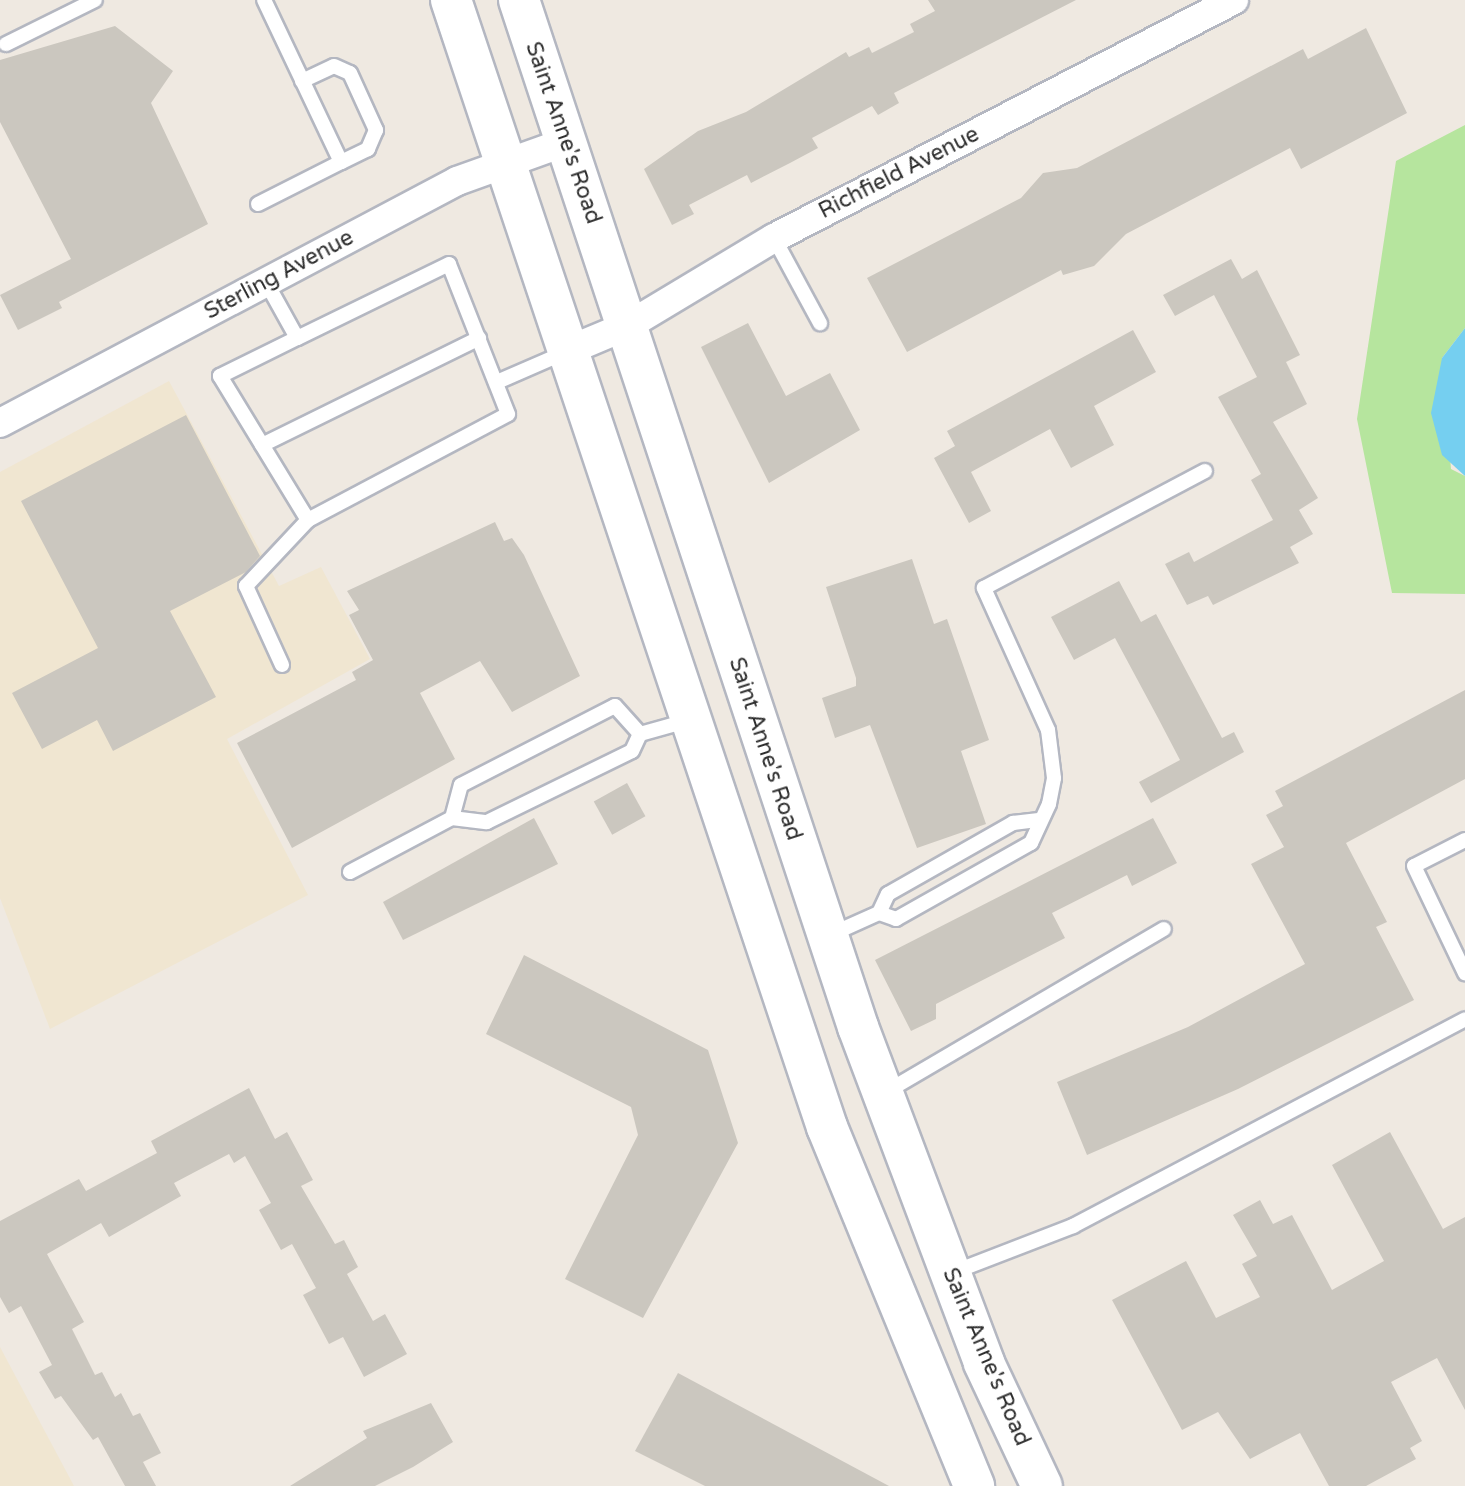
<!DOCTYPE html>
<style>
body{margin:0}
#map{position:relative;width:1465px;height:1486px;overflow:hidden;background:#efe9e1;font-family:"Varela Round",sans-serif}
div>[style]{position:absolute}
.education>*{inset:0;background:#f0e6d1}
.green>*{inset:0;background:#b6e59e}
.water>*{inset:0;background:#75cff0}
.building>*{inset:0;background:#cbc7bf;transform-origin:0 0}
.roads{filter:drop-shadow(2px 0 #b4b7c1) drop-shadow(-2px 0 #b4b7c1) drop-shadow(0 2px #b4b7c1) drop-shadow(0 -2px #b4b7c1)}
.lane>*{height:14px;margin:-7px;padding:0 7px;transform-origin:7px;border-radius:7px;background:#fff}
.street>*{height:28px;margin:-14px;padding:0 14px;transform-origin:14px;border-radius:14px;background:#fff}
.secondary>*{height:40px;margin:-20px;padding:0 20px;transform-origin:20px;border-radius:20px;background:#fff}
span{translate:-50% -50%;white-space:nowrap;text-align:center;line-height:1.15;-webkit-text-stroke:6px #fff;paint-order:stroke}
.street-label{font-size:22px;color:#2e2e2e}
</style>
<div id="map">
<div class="education">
<div style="clip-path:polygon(169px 381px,279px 586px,321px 567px,370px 659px,227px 739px,308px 895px,50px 1029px,0 898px,0 472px)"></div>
<div style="clip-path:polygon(0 1347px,74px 1486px,0 1486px)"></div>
</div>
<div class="green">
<div style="clip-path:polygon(1465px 125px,1465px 328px,1442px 358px,1451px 469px,1465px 476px,1465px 594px,1392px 593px,1357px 419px,1396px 161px)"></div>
</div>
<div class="water">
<div style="clip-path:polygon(1465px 328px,1465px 476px,1442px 455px,1431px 413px,1442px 358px)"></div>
</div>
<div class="building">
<div style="clip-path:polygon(928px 0,1076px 0,894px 93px,899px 103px,878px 115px,872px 106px,812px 138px,818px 148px,790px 163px,751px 183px,747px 175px,689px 205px,694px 214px,672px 225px,644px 169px,698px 131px,746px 112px,846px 52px,849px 57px,869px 47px,872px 53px,914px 32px,910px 24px,935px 11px)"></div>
<div style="clip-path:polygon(115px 26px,173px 71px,151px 103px,208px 224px,59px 302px,62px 308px,18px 330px,0 295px,71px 259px,0 122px,0 60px)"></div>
<div style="clip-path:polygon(1366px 28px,1407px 113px,1301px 169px,1290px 148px,1126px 234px,1094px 266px,1063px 275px,1061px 270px,907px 352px,867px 278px,1021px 198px,1043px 173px,1077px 168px,1303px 49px,1308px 59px)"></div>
<div style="clip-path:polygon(1231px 259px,1242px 279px,1257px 270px,1300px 355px,1286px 362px,1307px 404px,1273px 422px,1318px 498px,1299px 510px,1313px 534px,1290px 547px,1299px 563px,1213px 605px,1208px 596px,1187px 605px,1165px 564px,1189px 552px,1194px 562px,1273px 520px,1251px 480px,1261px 474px,1218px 397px,1257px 377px,1214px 295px,1175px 316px,1163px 295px)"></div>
<div style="clip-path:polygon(748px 323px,786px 396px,830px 373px,860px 430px,769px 483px,701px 347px)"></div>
<div style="clip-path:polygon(1133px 330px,1156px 372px,1094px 406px,1114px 445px,1071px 468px,1050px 429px,971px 472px,991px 511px,969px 523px,934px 458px,955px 446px,947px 431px)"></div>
<div style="clip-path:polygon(186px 415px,260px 556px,246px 572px,170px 611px,216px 697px,113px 751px,97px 720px,42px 749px,12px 693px,98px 648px,21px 501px)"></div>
<div style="clip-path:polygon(495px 522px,504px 541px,512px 538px,524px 555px,580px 676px,512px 712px,480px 661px,420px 693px,455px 759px,292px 848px,237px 743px,356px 680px,352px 672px,373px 660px,349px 615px,359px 610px,347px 591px)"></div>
<div style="clip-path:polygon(912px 559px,934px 624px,947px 619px,989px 740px,961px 751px,986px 824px,917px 848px,870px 725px,835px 738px,822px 698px,856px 686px,856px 678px,826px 587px)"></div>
<div style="clip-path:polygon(1119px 581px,1141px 622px,1156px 614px,1222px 738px,1234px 732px,1244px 752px,1151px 803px,1139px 782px,1180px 760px,1158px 718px,1115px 638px,1074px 660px,1051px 617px)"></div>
<div style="clip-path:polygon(1465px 690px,1465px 779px,1346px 843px,1387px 922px,1376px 927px,1414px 1000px,1238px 1089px,1087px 1155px,1057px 1082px,1188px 1027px,1305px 964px,1251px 864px,1284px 847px,1266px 815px,1283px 806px,1275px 791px)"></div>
<div style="left:627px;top:783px;width:38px;height:38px;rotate:61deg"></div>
<div style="clip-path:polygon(534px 818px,558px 864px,403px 940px,383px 902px)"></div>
<div style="clip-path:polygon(1153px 818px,1177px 863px,1132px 886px,1127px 875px,1052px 913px,1065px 938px,936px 1004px,936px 1019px,911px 1031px,875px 960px)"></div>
<div style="clip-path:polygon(524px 955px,708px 1050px,738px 1143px,643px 1318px,565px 1279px,638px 1135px,631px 1107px,486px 1034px)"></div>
<div style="clip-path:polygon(249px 1088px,275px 1139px,287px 1132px,313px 1180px,301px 1186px,335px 1244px,344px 1240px,358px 1267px,347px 1274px,373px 1321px,385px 1314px,407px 1354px,364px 1377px,343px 1337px,329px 1344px,303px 1295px,316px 1288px,292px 1244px,281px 1250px,259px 1210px,271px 1203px,245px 1156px,234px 1163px,229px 1154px,174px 1183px,181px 1196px,109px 1237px,101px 1223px,47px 1254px,84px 1322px,72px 1329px,95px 1375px,102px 1372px,115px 1397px,121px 1393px,133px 1416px,140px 1413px,161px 1453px,143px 1462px,156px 1486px,125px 1486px,98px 1437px,93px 1440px,61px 1396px,55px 1399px,39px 1372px,52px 1365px,21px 1306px,9px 1313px,0 1297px,0 1221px,79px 1179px,86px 1191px,157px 1153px,151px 1141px)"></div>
<div style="clip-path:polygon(1390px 1132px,1443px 1229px,1465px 1217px,1465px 1410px,1437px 1358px,1391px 1382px,1422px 1441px,1410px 1448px,1416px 1459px,1366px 1486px,1329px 1486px,1300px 1433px,1250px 1459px,1218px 1412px,1182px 1430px,1112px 1300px,1186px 1261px,1216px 1318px,1260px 1297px,1242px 1264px,1257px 1256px,1233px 1215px,1260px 1200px,1273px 1224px,1292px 1215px,1332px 1290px,1384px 1261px,1332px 1165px)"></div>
<div style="clip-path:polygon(678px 1373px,889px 1486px,705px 1486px,635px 1451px)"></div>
<div style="clip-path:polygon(431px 1403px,453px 1442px,413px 1467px,375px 1486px,290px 1486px,367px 1438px,363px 1431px)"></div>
</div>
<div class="roads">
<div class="lane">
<div style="left:6px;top:44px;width:99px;rotate:-26.3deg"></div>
<div style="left:302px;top:81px;width:35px;rotate:-25deg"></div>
<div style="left:334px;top:66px;width:17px;rotate:24deg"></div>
<div style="left:350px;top:73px;width:63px;rotate:65.5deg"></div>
<div style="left:376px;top:130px;width:21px;rotate:113deg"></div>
<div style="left:368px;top:149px;width:30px;rotate:154deg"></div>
<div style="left:258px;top:204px;width:93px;rotate:-26.8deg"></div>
<div style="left:341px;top:162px;width:179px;rotate:-115.4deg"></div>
<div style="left:774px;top:238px;width:97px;rotate:61.6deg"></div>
<div style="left:266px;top:282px;width:64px;rotate:61deg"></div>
<div style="left:297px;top:338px;width:86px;rotate:153.7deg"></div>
<div style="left:220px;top:376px;width:169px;rotate:58.6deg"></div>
<div style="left:308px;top:520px;width:226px;rotate:-27.9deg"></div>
<div style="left:508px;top:414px;width:161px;rotate:-111.5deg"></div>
<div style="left:449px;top:264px;width:169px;rotate:154deg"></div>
<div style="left:497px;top:382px;width:75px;rotate:-23.5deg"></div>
<div style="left:262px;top:445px;width:242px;rotate:-26.2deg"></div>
<div style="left:282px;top:665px;width:87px;rotate:-114.5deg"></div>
<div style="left:246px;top:586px;width:91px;rotate:-46.8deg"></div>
<div style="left:452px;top:818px;width:34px;rotate:-75deg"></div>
<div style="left:461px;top:785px;width:173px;rotate:-27.2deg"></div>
<div style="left:615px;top:706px;width:38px;rotate:48deg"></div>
<div style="left:640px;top:734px;width:52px;rotate:-15.6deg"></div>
<div style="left:1465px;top:840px;width:57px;rotate:153deg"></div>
<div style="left:1414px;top:866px;width:119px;rotate:64.5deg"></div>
<div style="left:350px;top:872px;width:115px;rotate:-27.9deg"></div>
<div style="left:452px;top:818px;width:35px;rotate:7deg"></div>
<div style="left:487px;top:822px;width:161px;rotate:-26.1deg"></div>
<div style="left:632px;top:751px;width:19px;rotate:-65deg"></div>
<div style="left:879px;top:913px;width:21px;rotate:-65deg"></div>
<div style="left:888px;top:894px;width:144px;rotate:-29.6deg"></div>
<div style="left:1013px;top:823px;width:26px;rotate:-7deg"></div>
<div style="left:832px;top:934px;width:51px;rotate:-24.1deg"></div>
<div style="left:879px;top:913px;width:18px;rotate:19deg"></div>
<div style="left:896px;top:919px;width:155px;rotate:-29.4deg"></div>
<div style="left:1031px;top:843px;width:43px;rotate:-65.2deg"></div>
<div style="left:1049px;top:804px;width:26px;rotate:-79deg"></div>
<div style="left:1054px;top:778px;width:48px;rotate:-97.1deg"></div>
<div style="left:1048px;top:730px;width:156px;rotate:-114.3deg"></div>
<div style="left:984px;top:588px;width:250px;rotate:-27.9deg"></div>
<div style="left:886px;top:1092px;width:322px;rotate:-30.4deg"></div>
<div style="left:954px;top:1272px;width:128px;rotate:-21.1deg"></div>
<div style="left:1073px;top:1226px;width:443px;rotate:-27.8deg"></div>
</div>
<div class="street">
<div style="left:567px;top:351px;width:67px;rotate:-22.8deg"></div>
<div style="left:629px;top:325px;width:169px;rotate:-31deg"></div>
<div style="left:774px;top:238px;width:518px;rotate:-27.36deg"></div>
<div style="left:0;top:423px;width:517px;rotate:-27.9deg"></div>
<div style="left:457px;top:181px;width:116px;rotate:-19.7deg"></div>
</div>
<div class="secondary">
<div style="left:451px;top:0;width:1188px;rotate:71.55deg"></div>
<div style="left:827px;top:1127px;width:388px;rotate:67.7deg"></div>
<div style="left:519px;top:0;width:1082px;rotate:71.73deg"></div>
<div style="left:858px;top:1027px;width:359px;rotate:69.4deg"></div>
<div style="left:984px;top:1363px;width:136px;rotate:64.8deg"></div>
</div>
</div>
<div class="street-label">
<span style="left:563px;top:133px;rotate:71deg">Saint Anne's Road</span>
<span style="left:899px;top:173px;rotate:-27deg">Richfield Avenue</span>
<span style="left:279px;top:275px;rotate:-28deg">Sterling Avenue</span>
<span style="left:765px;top:749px;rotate:72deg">Saint Anne's Road</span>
<span style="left:986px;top:1357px;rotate:67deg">Saint Anne's Road</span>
</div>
</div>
